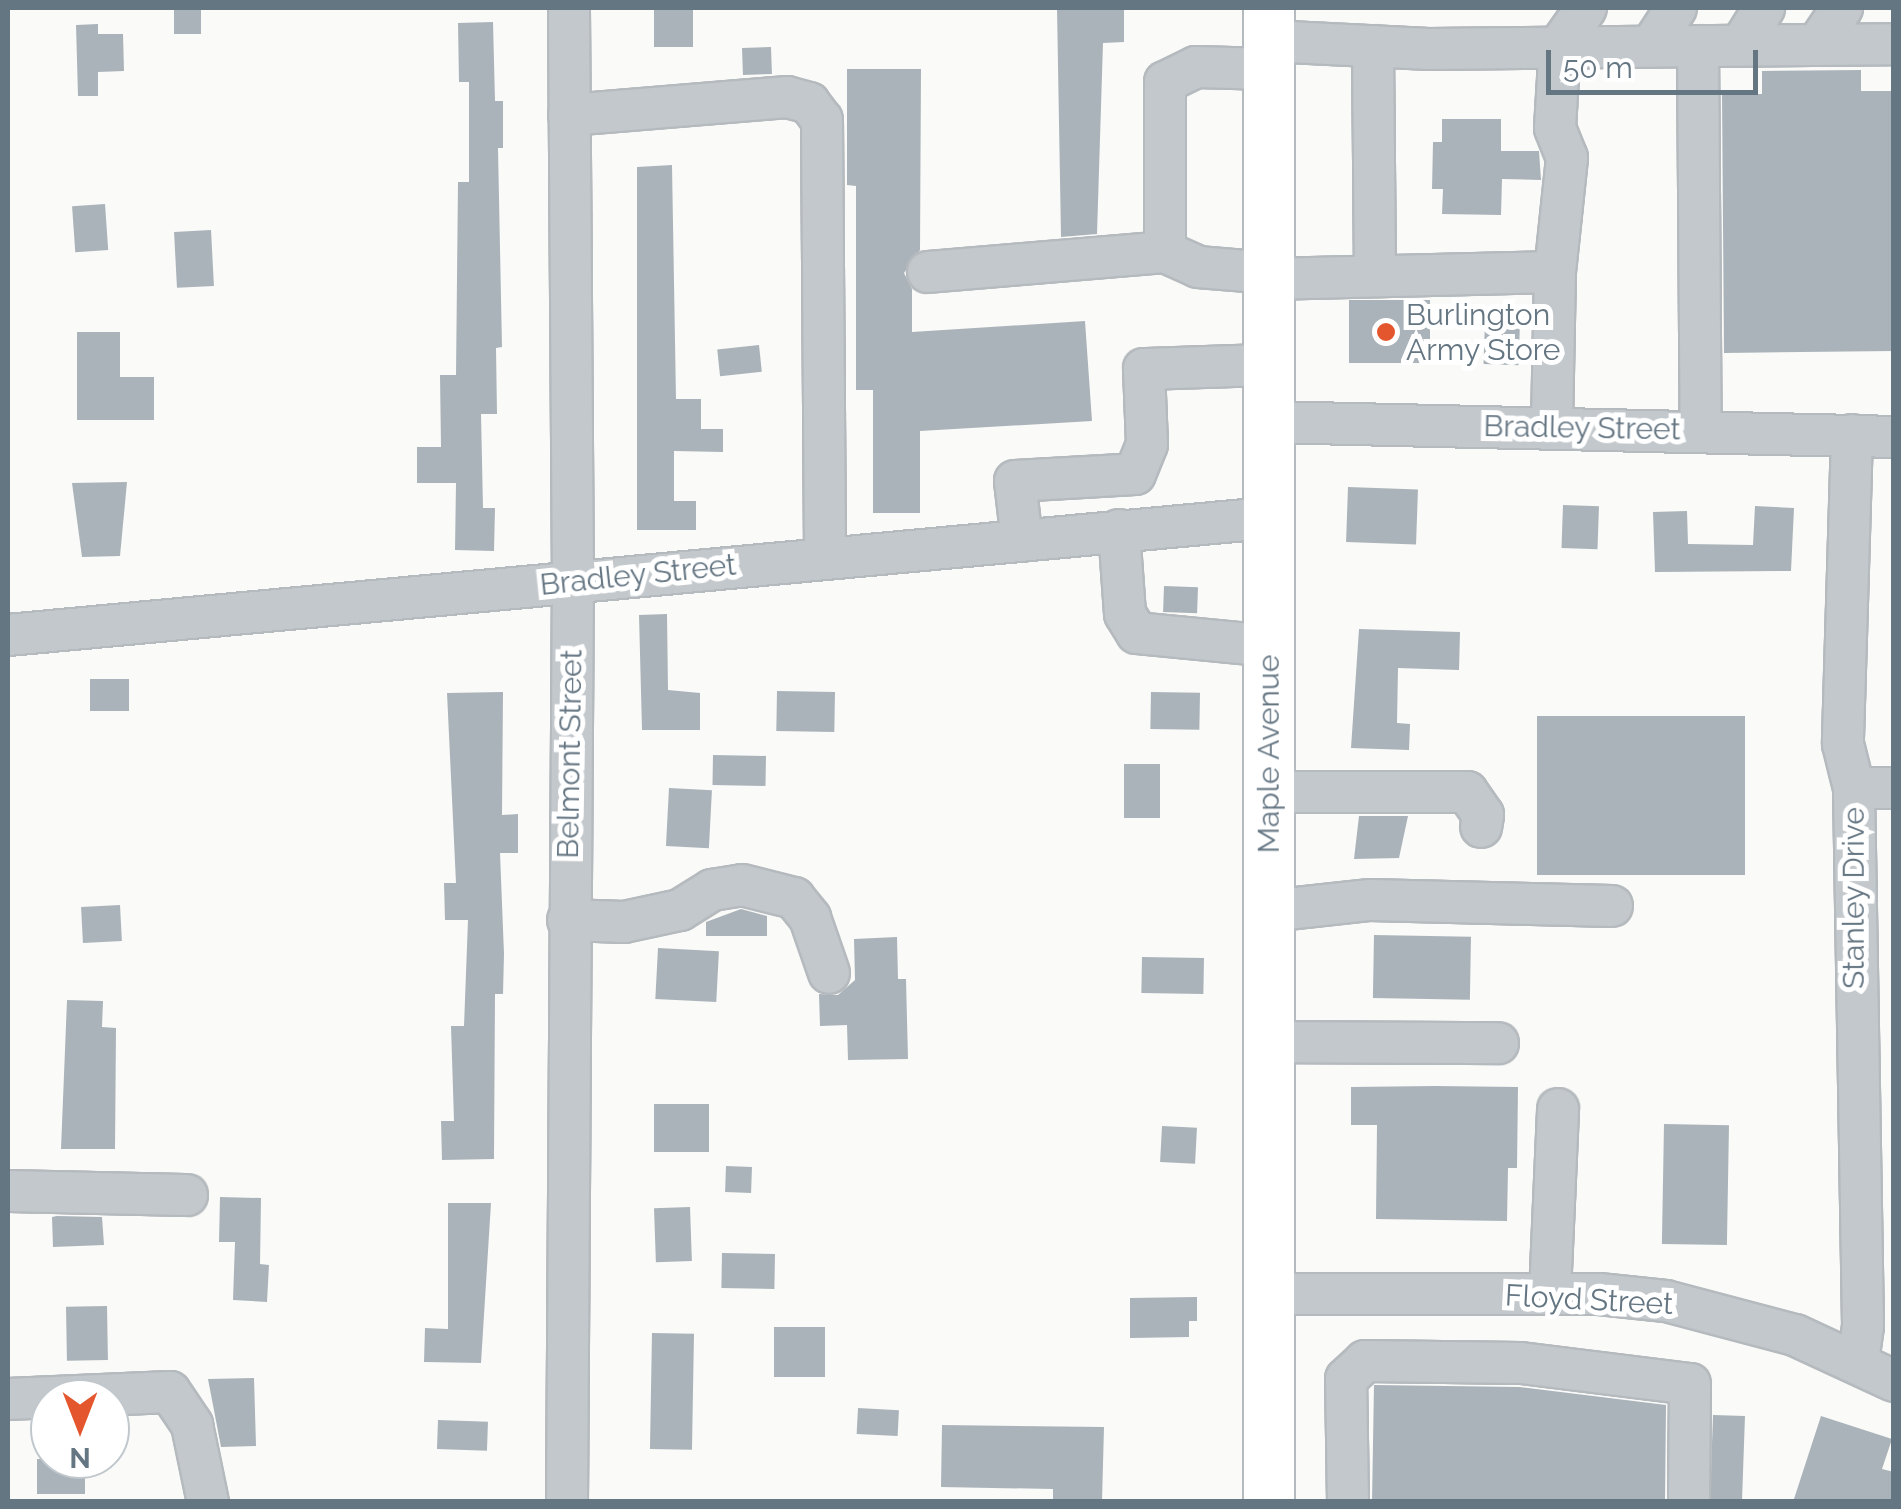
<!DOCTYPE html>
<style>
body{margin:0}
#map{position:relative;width:1901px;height:1509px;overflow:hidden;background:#fafaf8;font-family:Raleway,sans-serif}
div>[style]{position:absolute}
.building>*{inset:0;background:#aab3b9;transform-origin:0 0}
.roads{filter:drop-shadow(2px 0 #b5babe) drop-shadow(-2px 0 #b5babe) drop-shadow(0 2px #b5babe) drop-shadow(0 -2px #b5babe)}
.minor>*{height:40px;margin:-20px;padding:0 20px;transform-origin:20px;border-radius:20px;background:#c3c8cc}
.major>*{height:50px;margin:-25px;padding:0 25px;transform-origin:25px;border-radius:25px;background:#fff}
.dots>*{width:28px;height:28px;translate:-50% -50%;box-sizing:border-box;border:5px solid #fff;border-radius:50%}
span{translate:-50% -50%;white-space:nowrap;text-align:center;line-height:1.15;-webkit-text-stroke:10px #fff;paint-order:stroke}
.poi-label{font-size:30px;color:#657683}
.left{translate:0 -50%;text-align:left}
.street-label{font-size:30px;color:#657683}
.frame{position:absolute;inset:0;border:10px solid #657683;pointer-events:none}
.north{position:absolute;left:30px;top:1379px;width:100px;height:100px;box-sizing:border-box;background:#fff;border:2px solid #c1c8cd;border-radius:50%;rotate:180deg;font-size:28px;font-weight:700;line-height:40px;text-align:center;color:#657683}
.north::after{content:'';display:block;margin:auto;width:35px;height:45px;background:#e4572e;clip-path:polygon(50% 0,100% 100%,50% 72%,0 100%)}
.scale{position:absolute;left:1546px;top:50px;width:212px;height:45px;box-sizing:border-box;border:5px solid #657683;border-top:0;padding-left:12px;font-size:30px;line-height:35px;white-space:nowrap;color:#657683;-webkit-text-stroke:8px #fff;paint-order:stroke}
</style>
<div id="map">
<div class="building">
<div style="left:174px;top:8px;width:27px;height:26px"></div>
<div style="left:654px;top:8px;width:39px;height:39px"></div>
<div style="clip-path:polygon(1057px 8px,1124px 8px,1124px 42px,1103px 43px,1097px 234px,1061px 237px)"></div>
<div style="clip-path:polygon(493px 22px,495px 101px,503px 101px,503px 148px,498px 148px,502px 347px,496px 348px,497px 414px,481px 414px,483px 508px,495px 508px,494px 551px,455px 550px,456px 483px,417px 483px,417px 447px,441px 447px,440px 375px,456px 375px,458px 182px,469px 182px,469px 82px,459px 82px,458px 23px)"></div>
<div style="clip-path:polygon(98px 24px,98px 34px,123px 34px,124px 71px,98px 72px,98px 96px,78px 96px,76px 25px)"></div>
<div style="left:771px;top:47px;width:27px;height:29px;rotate:88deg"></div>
<div style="clip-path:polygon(847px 69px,921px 69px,920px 250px,904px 273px,912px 289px,912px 332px,1085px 321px,1092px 421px,920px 431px,920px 513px,873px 513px,873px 390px,856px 390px,856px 186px,847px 185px)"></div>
<div style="clip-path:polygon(1861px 70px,1861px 91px,1894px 91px,1894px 351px,1724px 353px,1722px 94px,1762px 94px,1762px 71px)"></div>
<div style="clip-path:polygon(1442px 119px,1501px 119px,1501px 151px,1539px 151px,1541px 180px,1502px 179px,1501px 215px,1442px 214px,1443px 189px,1432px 189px,1433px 142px,1442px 142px)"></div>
<div style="clip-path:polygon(672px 165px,676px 399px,701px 399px,701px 429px,723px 429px,723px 452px,674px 451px,674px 501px,696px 501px,696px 530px,637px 530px,637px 167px)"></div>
<div style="left:105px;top:204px;width:46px;height:33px;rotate:86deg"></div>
<div style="left:211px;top:230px;width:56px;height:37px;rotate:87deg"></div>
<div style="left:1430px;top:300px;width:63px;height:81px;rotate:90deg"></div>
<div style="left:1485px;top:322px;width:35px;height:42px;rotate:2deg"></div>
<div style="clip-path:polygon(77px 332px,120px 332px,120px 377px,154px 377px,154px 420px,77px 420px)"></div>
<div style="left:759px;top:345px;width:27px;height:42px;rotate:84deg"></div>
<div style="clip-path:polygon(127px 482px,120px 556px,82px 557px,72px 483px)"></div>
<div style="left:1348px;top:487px;width:70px;height:55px;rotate:2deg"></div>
<div style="left:1563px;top:505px;width:36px;height:43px;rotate:2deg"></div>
<div style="clip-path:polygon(1755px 506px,1794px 508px,1791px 571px,1655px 572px,1653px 512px,1687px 511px,1688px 544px,1753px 545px)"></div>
<div style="left:1164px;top:586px;width:34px;height:26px;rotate:2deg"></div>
<div style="clip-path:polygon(667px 614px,668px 690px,700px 693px,700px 730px,642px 730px,639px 615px)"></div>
<div style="clip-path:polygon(1359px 629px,1460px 632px,1459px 670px,1398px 668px,1397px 723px,1410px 724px,1409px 750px,1351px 748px)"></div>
<div style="left:129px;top:679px;width:32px;height:39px;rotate:90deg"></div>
<div style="left:777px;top:691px;width:58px;height:40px;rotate:1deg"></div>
<div style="clip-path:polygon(503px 692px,502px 815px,518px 814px,518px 853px,500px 853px,504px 954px,503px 994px,495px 994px,494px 1159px,442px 1160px,441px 1121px,454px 1121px,451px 1026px,464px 1026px,468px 920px,445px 920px,444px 883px,456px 883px,447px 693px)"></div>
<div style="left:1151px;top:692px;width:49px;height:37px;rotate:1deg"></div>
<div style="left:1537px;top:716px;width:208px;height:159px"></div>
<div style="left:713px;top:755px;width:53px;height:30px;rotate:1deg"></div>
<div style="left:1160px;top:764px;width:54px;height:36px;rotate:90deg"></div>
<div style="left:669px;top:788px;width:43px;height:58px;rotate:3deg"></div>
<div style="clip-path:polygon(1359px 816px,1408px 816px,1399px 858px,1354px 859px)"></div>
<div style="left:120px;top:905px;width:36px;height:39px;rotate:87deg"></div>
<div style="clip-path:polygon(741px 909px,767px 916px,767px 936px,706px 936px,706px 922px)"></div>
<div style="left:1374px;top:935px;width:97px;height:63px;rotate:1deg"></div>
<div style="clip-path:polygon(897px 937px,898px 979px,906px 979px,908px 1059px,848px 1060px,847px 1025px,820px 1026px,819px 994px,838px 995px,855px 980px,854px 939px)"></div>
<div style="left:658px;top:948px;width:61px;height:51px;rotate:3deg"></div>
<div style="left:1142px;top:957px;width:62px;height:36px;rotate:1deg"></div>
<div style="clip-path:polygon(67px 1000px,103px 1001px,102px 1027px,116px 1028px,115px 1149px,61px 1149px)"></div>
<div style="clip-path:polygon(1435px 1086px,1518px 1087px,1517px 1168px,1508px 1168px,1507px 1221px,1376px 1219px,1377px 1125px,1351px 1125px,1351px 1087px)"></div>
<div style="left:654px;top:1104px;width:55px;height:48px"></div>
<div style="left:1664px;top:1124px;width:65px;height:120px;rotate:1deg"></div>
<div style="left:1162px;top:1126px;width:35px;height:36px;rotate:3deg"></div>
<div style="left:726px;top:1166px;width:26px;height:26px;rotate:2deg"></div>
<div style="clip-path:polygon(220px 1197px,261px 1198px,260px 1264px,269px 1265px,267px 1302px,233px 1300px,235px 1242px,219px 1242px)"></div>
<div style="clip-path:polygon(448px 1203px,491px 1203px,481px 1363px,424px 1362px,425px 1328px,448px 1329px)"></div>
<div style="left:690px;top:1207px;width:54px;height:36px;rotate:88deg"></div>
<div style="clip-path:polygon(57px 1216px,102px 1217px,104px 1245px,53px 1247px,52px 1217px)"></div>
<div style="left:722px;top:1253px;width:53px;height:35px;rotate:1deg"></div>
<div style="clip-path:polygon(1197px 1297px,1197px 1321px,1189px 1321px,1189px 1337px,1130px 1338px,1130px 1298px)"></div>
<div style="left:107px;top:1306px;width:54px;height:41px;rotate:89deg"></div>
<div style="left:774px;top:1327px;width:51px;height:50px"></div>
<div style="left:652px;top:1333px;width:42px;height:116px;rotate:1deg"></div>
<div style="clip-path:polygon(254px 1378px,256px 1446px,221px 1447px,208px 1379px)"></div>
<div style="clip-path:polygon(1374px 1385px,1519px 1387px,1666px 1405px,1665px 1502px,1372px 1502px)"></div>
<div style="left:858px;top:1408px;width:41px;height:26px;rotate:3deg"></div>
<div style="left:1713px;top:1415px;width:32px;height:87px;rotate:2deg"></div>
<div style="clip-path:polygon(1821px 1416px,1892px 1439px,1882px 1469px,1894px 1472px,1894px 1502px,1793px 1502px)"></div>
<div style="left:438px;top:1420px;width:50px;height:29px;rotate:2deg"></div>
<div style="clip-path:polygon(942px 1425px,1104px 1427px,1102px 1502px,1053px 1502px,1053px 1489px,941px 1487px)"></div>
<div style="left:37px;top:1459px;width:48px;height:35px"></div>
</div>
<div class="roads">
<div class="minor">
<div style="left:1269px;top:41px;width:160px;rotate:2.9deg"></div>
<div style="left:1429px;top:49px;width:465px;rotate:-0.6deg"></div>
<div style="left:1652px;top:45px;width:44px;rotate:-57deg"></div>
<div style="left:1741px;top:45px;width:44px;rotate:-58.1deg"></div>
<div style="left:1817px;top:45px;width:45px;rotate:-56deg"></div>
<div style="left:1373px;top:46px;width:230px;rotate:89.5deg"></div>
<div style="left:1698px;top:46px;width:385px;rotate:89.6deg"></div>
<div style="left:1269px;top:69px;width:73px;rotate:-178.4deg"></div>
<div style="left:1196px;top:67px;width:34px;rotate:154deg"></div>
<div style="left:1165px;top:82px;width:170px;rotate:90deg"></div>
<div style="left:1165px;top:252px;width:36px;rotate:24deg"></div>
<div style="left:1198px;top:267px;width:71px;rotate:4.8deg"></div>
<div style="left:569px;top:115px;width:219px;rotate:-4.7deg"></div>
<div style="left:787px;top:97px;width:23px;rotate:15deg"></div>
<div style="left:809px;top:103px;width:21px;rotate:53deg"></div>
<div style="left:822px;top:120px;width:436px;rotate:89.6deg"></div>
<div style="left:928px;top:272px;width:238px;rotate:-4.8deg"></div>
<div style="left:1269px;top:279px;width:286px;rotate:-1.4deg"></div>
<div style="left:1269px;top:422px;width:625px;rotate:1.37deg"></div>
<div style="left:1552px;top:427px;width:155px;rotate:-88.9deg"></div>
<div style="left:1555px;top:272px;width:115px;rotate:-84deg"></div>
<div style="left:1567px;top:158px;width:32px;rotate:-112deg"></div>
<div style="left:1555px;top:128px;width:83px;rotate:-86.6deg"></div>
<div style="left:1560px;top:45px;width:45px;rotate:-54.9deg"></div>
<div style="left:1852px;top:435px;width:309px;rotate:91.7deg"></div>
<div style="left:1843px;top:744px;width:45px;rotate:76deg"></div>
<div style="left:1854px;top:788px;width:538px;rotate:89.04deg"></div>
<div style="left:1863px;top:1326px;width:36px;rotate:98deg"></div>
<div style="left:1119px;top:530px;width:84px;rotate:85.9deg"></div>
<div style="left:1125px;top:614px;width:22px;rotate:58deg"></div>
<div style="left:1137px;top:633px;width:133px;rotate:5.6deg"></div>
<div style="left:1022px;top:541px;width:60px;rotate:-96.7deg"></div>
<div style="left:1015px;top:481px;width:120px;rotate:-3.3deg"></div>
<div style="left:1135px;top:474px;width:32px;rotate:-68deg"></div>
<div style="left:1147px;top:444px;width:75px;rotate:-92.3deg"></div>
<div style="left:1144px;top:369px;width:122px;rotate:-1.9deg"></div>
<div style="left:8px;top:635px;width:1265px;rotate:-5.31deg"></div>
<div style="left:1854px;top:788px;width:40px"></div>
<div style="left:1269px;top:792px;width:198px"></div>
<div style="left:1467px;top:792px;width:28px;rotate:55deg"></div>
<div style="left:1483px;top:815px;width:12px;rotate:99deg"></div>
<div style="left:1269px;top:911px;width:102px;rotate:-6.2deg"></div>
<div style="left:1370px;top:900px;width:242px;rotate:1.4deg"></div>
<div style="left:568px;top:920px;width:56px;rotate:2deg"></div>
<div style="left:624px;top:922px;width:57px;rotate:-12.1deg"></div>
<div style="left:680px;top:910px;width:38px;rotate:-32deg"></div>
<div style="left:712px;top:890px;width:30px;rotate:-9deg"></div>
<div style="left:742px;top:885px;width:54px;rotate:14deg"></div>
<div style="left:794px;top:898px;width:26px;rotate:51deg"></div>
<div style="left:810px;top:918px;width:58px;rotate:70.9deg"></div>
<div style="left:1269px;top:1042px;width:229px;rotate:0.3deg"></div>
<div style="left:8px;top:1191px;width:179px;rotate:1.3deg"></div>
<div style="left:1269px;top:1294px;width:330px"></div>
<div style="left:1599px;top:1294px;width:67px;rotate:6deg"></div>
<div style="left:1666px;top:1301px;width:133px;rotate:14.8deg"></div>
<div style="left:1795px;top:1335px;width:109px;rotate:24.9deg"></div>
<div style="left:1550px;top:1294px;width:185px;rotate:-87.5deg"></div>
<div style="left:8px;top:1399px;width:162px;rotate:-2.5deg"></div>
<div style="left:170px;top:1392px;width:40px;rotate:56deg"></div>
<div style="left:192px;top:1425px;width:79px;rotate:78.3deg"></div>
<div style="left:567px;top:1502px;width:918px;rotate:-89.63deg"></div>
<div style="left:573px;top:584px;width:576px;rotate:-90.4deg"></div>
<div style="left:1348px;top:1502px;width:123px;rotate:-90.9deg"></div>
<div style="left:1346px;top:1379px;width:26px;rotate:-43deg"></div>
<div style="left:1365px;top:1361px;width:156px;rotate:0.7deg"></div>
<div style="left:1521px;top:1363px;width:170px;rotate:7.1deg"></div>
<div style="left:1690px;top:1384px;width:118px;rotate:90.5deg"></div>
</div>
<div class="major">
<div style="left:1269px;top:1502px;width:1494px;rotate:-90deg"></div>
</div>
</div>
<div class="dots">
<div style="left:1386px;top:332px;background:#e4572e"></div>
</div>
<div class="poi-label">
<span class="left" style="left:1406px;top:332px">Burlington<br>Army Store</span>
</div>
<div class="street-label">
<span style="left:1582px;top:428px;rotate:1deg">Bradley Street</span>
<span style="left:638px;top:575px;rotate:-6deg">Bradley Street</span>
<span style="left:570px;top:754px;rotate:-89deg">Belmont Street</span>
<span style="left:1269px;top:754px;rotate:-90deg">Maple Avenue</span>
<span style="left:1854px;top:898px;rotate:-90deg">Stanley Drive</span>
<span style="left:1589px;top:1300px;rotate:3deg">Floyd Street</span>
</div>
<div class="frame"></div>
<div class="north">N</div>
<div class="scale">50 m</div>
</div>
